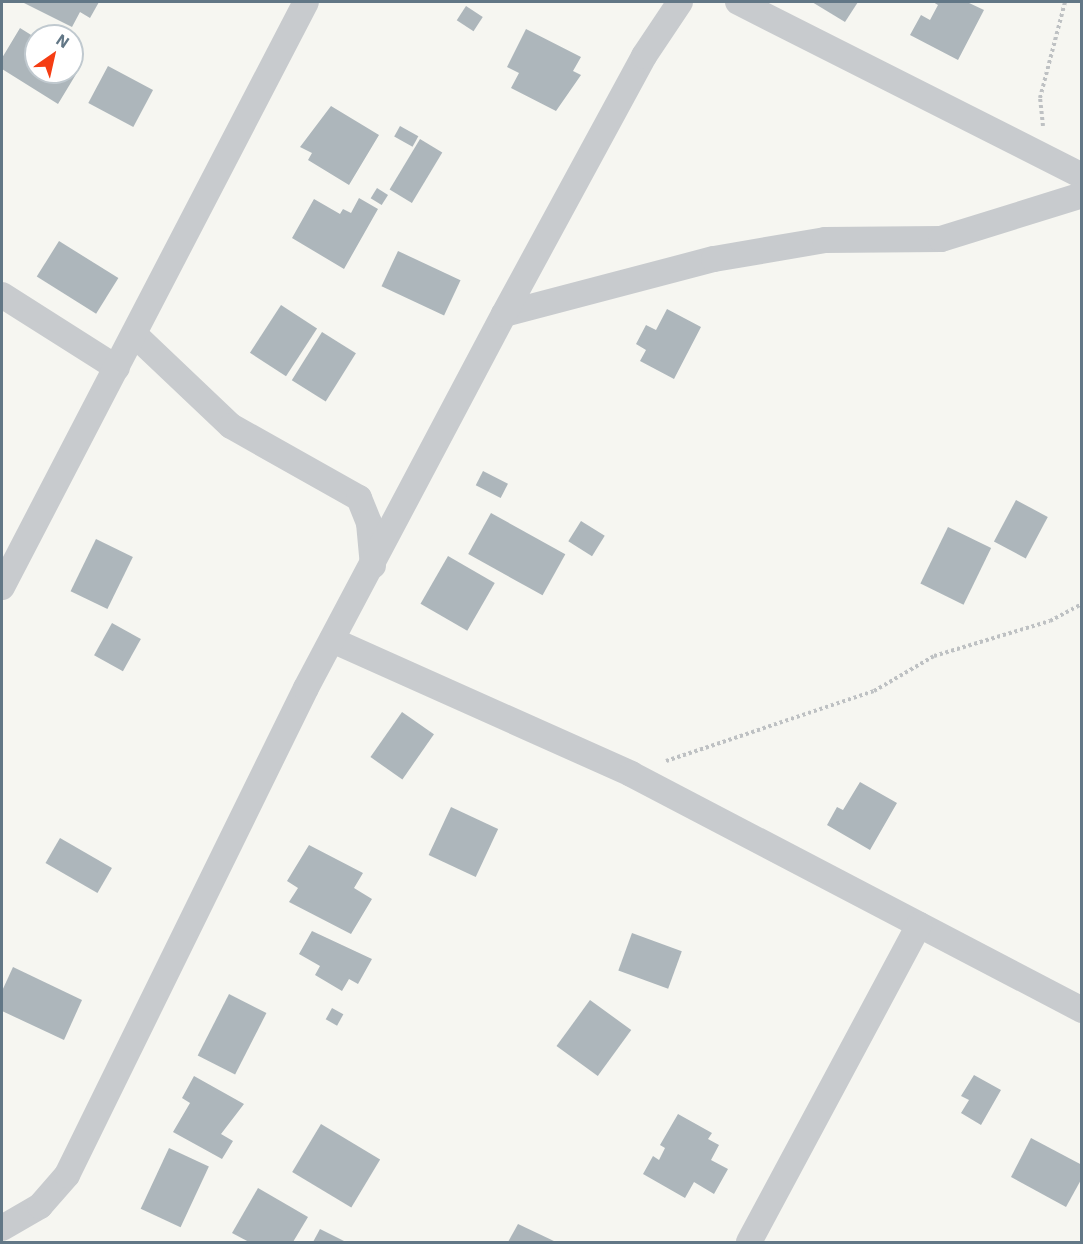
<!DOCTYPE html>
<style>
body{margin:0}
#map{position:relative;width:1083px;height:1244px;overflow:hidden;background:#f6f6f1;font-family:"IBM Plex Sans",sans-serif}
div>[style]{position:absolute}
.building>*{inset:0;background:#adb6bb;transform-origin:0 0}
.path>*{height:4px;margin-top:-2px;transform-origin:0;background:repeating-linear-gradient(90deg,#bec1c3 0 3px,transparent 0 6px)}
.minor>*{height:26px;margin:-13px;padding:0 13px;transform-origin:13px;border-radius:13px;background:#c8cbce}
span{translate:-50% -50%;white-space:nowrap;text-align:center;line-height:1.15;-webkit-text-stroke:6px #fff;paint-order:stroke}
.frame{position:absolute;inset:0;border:3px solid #627786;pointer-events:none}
.north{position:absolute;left:24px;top:24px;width:60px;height:60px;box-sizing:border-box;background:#fff;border:2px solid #c0c9cf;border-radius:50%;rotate:34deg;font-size:16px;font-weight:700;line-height:24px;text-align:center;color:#627786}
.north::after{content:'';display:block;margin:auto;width:21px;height:27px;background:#f53d13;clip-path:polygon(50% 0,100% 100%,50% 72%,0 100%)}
</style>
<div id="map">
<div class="building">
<div style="clip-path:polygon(22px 2px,99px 2px,90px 18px,80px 12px,72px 27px)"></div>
<div style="clip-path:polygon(812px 2px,858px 2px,845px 22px)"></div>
<div style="clip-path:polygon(933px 2px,967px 2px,984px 10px,958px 60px,910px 35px,921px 15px,930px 20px,938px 5px)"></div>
<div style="left:466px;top:6px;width:20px;height:17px;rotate:33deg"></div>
<div style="clip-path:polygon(20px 28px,36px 38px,36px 72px,72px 72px,72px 60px,81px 66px,58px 104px,2px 69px,2px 58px)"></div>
<div style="clip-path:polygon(526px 29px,581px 57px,573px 71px,581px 75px,556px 111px,511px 88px,519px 73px,507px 67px)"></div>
<div style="left:108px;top:66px;width:51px;height:42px;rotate:28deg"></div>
<div style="clip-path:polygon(331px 106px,379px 135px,349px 185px,308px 160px,312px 153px,300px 147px)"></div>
<div style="left:400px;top:126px;width:21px;height:12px;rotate:29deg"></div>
<div style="left:420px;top:139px;width:26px;height:59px;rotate:31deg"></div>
<div style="left:377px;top:188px;width:13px;height:12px;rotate:32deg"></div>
<div style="clip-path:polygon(359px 198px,378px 209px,344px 269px,292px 238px,314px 199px,340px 214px,343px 209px,351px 213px)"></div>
<div style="left:59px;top:241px;width:70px;height:42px;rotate:32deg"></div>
<div style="left:398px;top:251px;width:69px;height:39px;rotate:25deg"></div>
<div style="left:281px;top:305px;width:43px;height:57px;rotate:33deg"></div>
<div style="clip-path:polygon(667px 309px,701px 327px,674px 379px,640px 361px,646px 350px,636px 344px,646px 325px,656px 330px)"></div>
<div style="left:322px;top:332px;width:40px;height:57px;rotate:32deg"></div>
<div style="left:483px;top:471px;width:28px;height:16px;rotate:27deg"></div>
<div style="left:1016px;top:500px;width:36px;height:47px;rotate:28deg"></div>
<div style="left:491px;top:513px;width:85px;height:47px;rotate:29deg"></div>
<div style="left:581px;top:521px;width:28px;height:24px;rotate:32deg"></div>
<div style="left:948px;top:527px;width:48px;height:63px;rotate:26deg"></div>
<div style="left:96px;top:539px;width:41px;height:58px;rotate:26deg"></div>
<div style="left:448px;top:556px;width:54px;height:55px;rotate:30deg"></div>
<div style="left:112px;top:623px;width:33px;height:37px;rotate:29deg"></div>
<div style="left:402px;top:712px;width:39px;height:55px;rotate:35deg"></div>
<div style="clip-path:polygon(860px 782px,897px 803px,870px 850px,827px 825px,837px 807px,843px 810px)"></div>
<div style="left:451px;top:807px;width:52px;height:53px;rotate:25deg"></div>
<div style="left:60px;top:838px;width:60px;height:29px;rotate:30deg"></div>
<div style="clip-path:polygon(309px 845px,363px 873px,354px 888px,372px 899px,351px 934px,289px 902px,298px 888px,287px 881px)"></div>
<div style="clip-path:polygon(312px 931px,372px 959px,358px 984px,349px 979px,342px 991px,315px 975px,320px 966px,299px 954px)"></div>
<div style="left:632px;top:933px;width:53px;height:40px;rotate:20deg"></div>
<div style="clip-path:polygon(13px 967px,82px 1000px,64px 1040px,2px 1011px,2px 991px)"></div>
<div style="left:229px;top:994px;width:42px;height:69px;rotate:27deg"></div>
<div style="left:590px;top:1000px;width:51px;height:57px;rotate:36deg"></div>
<div style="left:332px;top:1008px;width:13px;height:13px;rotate:29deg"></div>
<div style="clip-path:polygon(974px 1075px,1001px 1090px,981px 1125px,961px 1113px,969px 1100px,961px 1096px)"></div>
<div style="clip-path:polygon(194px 1076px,244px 1104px,221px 1134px,233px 1141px,222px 1159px,173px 1132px,190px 1103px,182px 1098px)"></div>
<div style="clip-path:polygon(678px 1114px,712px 1133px,708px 1139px,719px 1145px,711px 1160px,728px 1169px,714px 1194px,694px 1182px,685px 1198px,643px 1174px,653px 1156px,659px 1160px,665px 1148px,660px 1145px)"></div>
<div style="left:321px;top:1124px;width:69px;height:56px;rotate:31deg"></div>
<div style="clip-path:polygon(1031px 1138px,1082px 1165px,1082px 1178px,1066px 1207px,1011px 1177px)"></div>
<div style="left:169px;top:1148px;width:44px;height:67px;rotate:25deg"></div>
<div style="clip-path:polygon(258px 1188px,308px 1217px,293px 1242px,249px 1242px,232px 1233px)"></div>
<div style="clip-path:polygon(518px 1224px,556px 1242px,508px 1242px)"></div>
<div style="clip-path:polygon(320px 1229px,346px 1242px,313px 1242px)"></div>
</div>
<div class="path">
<div style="left:1043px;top:126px;width:28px;rotate:-96deg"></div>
<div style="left:1040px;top:98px;width:99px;rotate:-75.4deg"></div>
<div style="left:666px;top:761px;width:219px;rotate:-18.6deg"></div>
<div style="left:874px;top:691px;width:69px;rotate:-30.3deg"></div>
<div style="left:934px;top:656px;width:121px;rotate:-16.8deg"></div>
<div style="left:1050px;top:621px;width:36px;rotate:-28deg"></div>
</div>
<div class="minor">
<div style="left:738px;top:2px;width:386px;rotate:26.8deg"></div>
<div style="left:2px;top:295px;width:136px;rotate:32.4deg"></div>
<div style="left:504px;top:314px;width:217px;rotate:-14.7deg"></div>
<div style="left:714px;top:259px;width:113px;rotate:-9.7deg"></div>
<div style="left:825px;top:240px;width:116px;rotate:-0.5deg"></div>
<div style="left:941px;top:239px;width:148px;rotate:-17.3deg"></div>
<div style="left:135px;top:335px;width:132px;rotate:43.5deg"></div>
<div style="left:231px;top:426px;width:147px;rotate:29.4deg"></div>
<div style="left:359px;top:498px;width:27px;rotate:68deg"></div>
<div style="left:369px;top:523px;width:43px;rotate:84.7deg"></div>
<div style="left:2px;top:587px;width:659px;rotate:-62.54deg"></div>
<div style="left:332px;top:640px;width:328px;rotate:24.1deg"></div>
<div style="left:631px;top:774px;width:509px;rotate:27.62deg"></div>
<div style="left:2px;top:1228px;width:44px;rotate:-30.1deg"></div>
<div style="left:40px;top:1206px;width:41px;rotate:-48.9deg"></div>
<div style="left:67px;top:1175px;width:542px;rotate:-63.86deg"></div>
<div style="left:306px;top:688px;width:423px;rotate:-62.1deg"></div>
<div style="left:504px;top:314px;width:294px;rotate:-61.5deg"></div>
<div style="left:644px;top:56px;width:65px;rotate:-56.3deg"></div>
<div style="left:749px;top:1242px;width:360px;rotate:-61.8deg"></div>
</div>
<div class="frame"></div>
<div class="north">N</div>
</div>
